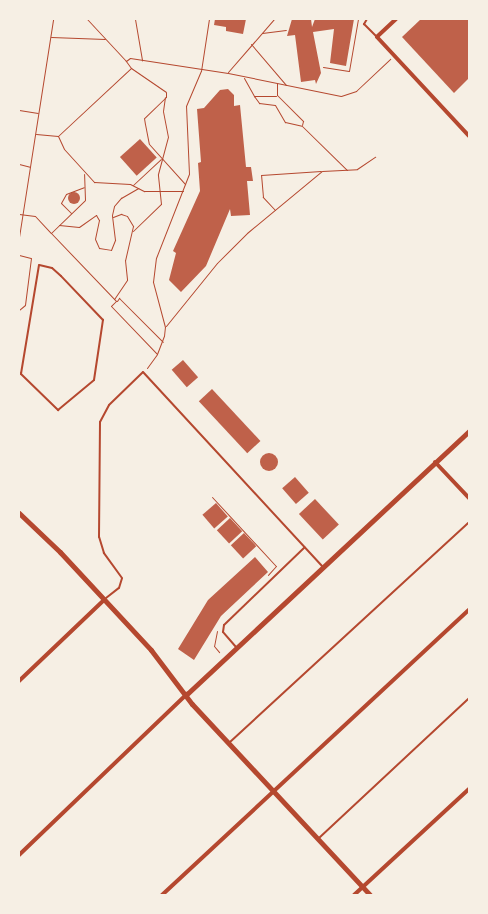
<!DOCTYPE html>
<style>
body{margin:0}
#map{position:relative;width:488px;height:914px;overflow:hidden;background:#f6efe4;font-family:Commissioner,sans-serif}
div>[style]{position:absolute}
.building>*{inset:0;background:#bf614a;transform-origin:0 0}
.round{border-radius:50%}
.path>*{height:1px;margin:-0.5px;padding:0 0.5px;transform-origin:0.5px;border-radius:0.5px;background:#b5482f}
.service>*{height:2px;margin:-1px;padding:0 1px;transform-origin:1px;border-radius:1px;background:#b5482f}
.minor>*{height:4px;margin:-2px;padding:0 2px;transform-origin:2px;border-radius:2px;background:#b5482f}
.tertiary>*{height:5px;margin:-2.5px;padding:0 2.5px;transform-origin:2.5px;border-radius:2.5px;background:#b5482f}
span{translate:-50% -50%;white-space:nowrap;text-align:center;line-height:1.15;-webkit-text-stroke:4.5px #f6efe4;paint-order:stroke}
.frame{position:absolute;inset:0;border:20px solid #f6efe4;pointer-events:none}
</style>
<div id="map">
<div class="building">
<div style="clip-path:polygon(215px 19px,246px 19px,243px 34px,226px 31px,226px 27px,214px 25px)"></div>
<div style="clip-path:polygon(292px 19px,311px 19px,312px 27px,315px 19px,354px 19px,346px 66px,330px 63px,334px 29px,313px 32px,321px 73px,316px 84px,315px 80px,301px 82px,295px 35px,287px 36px)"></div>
<div style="clip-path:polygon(421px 19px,469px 19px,469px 78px,454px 93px,402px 37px)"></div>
<div style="clip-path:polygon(228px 89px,234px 95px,234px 106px,240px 105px,246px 167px,251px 167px,253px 181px,247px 181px,250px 215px,231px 216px,230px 209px,206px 266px,181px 292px,169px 280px,176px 253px,173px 251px,200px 191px,198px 163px,201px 162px,197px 109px,204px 108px,220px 90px)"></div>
<div style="left:140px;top:139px;width:25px;height:27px;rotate:48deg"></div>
<div class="round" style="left:68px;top:192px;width:12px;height:12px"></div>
<div style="left:183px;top:360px;width:23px;height:15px;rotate:49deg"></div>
<div style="left:212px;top:389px;width:71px;height:18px;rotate:47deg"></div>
<div class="round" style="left:260px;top:453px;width:18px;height:18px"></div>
<div style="left:295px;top:477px;width:21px;height:17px;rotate:49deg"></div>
<div style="left:315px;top:499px;width:35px;height:22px;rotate:47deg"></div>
<div style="left:216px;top:503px;width:18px;height:18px;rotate:49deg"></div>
<div style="left:230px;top:518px;width:18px;height:18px;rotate:47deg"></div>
<div style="left:244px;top:533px;width:18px;height:18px;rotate:47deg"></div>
<div style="clip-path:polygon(255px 557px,268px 572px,221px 616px,194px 660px,178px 649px,208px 600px)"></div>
</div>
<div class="path">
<div style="left:87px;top:19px;width:57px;rotate:47.1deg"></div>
<div style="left:126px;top:61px;width:5px;rotate:-37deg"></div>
<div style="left:130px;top:58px;width:99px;rotate:8.7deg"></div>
<div style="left:228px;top:73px;width:115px;rotate:11.5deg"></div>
<div style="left:341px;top:96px;width:16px;rotate:-18deg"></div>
<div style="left:356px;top:91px;width:47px;rotate:-43.3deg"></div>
<div style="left:135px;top:19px;width:42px;rotate:80.3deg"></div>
<div style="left:262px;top:33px;width:24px;rotate:-7deg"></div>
<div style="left:51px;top:37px;width:54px;rotate:2.1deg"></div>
<div style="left:251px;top:44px;width:54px;rotate:49.5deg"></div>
<div style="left:323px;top:67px;width:26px;rotate:9deg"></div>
<div style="left:349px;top:71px;width:53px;rotate:-80.2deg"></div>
<div style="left:131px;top:68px;width:42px;rotate:34.4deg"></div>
<div style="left:166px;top:92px;width:5px;rotate:90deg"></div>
<div style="left:166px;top:97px;width:30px;rotate:136deg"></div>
<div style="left:144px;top:118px;width:6px;rotate:81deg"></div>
<div style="left:145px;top:124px;width:20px;rotate:79deg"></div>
<div style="left:149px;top:144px;width:54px;rotate:48deg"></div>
<div style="left:228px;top:72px;width:70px;rotate:-49deg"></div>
<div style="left:244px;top:78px;width:21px;rotate:61deg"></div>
<div style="left:254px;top:96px;width:22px"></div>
<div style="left:277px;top:83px;width:12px;rotate:90deg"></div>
<div style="left:277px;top:95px;width:37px;rotate:45deg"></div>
<div style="left:303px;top:121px;width:4px;rotate:104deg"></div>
<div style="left:254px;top:96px;width:9px;rotate:54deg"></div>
<div style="left:259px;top:103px;width:16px;rotate:7deg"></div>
<div style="left:275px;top:105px;width:20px;rotate:60deg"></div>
<div style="left:285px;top:122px;width:17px;rotate:13deg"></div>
<div style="left:302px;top:126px;width:63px;rotate:44.4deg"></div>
<div style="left:19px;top:110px;width:19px;rotate:9deg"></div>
<div style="left:36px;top:134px;width:22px;rotate:5deg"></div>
<div style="left:58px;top:136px;width:100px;rotate:-43deg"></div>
<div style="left:131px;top:68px;width:9px;rotate:-126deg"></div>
<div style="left:58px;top:136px;width:14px;rotate:65deg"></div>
<div style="left:64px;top:149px;width:45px;rotate:47.7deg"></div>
<div style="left:94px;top:182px;width:36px;rotate:3deg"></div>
<div style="left:130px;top:184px;width:16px;rotate:27deg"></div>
<div style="left:144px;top:191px;width:39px"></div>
<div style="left:19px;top:164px;width:11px;rotate:15deg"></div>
<div style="left:133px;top:185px;width:38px;rotate:-43deg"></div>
<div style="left:275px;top:210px;width:18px;rotate:-133deg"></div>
<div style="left:263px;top:197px;width:22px;rotate:-95deg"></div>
<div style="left:261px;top:175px;width:60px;rotate:-3.8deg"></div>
<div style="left:71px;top:213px;width:14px;rotate:-135deg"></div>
<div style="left:61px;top:203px;width:10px;rotate:-61deg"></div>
<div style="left:66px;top:194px;width:19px;rotate:-21deg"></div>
<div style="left:19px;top:214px;width:16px;rotate:7deg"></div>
<div style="left:35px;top:216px;width:23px;rotate:47deg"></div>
<div style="left:51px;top:233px;width:47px;rotate:-44.1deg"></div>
<div style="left:85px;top:200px;width:26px;rotate:-92deg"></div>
<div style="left:113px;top:217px;width:9px;rotate:-21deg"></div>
<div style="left:121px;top:214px;width:6px;rotate:18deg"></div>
<div style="left:127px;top:216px;width:12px;rotate:59deg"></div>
<div style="left:133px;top:226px;width:35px;rotate:103deg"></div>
<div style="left:125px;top:260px;width:20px;rotate:84deg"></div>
<div style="left:127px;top:280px;width:23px;rotate:124deg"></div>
<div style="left:59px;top:225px;width:20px;rotate:6deg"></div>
<div style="left:79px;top:227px;width:21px;rotate:-35deg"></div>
<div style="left:96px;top:215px;width:6px;rotate:59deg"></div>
<div style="left:99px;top:220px;width:19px;rotate:102deg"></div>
<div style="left:95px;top:239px;width:10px;rotate:66deg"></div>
<div style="left:99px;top:248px;width:12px;rotate:9deg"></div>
<div style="left:111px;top:250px;width:11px;rotate:-68deg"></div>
<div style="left:115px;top:240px;width:25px;rotate:-97deg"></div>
<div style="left:112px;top:215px;width:9px;rotate:-77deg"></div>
<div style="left:114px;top:206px;width:11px;rotate:-49deg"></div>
<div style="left:121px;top:198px;width:20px;rotate:-30deg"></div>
<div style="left:133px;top:231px;width:39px;rotate:-44deg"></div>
<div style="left:161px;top:204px;width:30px;rotate:-96deg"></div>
<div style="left:158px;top:174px;width:38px;rotate:-75deg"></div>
<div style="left:168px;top:137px;width:26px;rotate:-101deg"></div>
<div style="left:163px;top:111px;width:14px;rotate:-82deg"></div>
<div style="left:51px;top:233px;width:94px;rotate:46.3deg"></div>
<div style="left:116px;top:301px;width:7px;rotate:135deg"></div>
<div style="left:111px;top:306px;width:66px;rotate:46.2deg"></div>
<div style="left:19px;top:237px;width:221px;rotate:-81.1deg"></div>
<div style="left:19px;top:255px;width:12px;rotate:14deg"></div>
<div style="left:31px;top:258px;width:47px;rotate:97.3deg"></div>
<div style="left:25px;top:305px;width:8px;rotate:140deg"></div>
<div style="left:117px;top:301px;width:4px;rotate:-56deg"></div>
<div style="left:119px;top:298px;width:62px;rotate:45deg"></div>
<div style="left:166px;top:326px;width:81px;rotate:-51deg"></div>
<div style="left:217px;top:263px;width:42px;rotate:-45deg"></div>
<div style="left:247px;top:233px;width:97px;rotate:-39.6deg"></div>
<div style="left:322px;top:171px;width:35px;rotate:-3deg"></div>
<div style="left:357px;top:169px;width:22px;rotate:-34deg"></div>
<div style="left:147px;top:368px;width:17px;rotate:-54deg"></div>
<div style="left:157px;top:354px;width:19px;rotate:-69deg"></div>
<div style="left:164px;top:336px;width:9px;rotate:-84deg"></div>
<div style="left:165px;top:327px;width:47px;rotate:-104.9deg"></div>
<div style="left:153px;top:282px;width:24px;rotate:-83deg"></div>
<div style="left:156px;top:258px;width:90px;rotate:-68.6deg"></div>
<div style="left:189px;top:174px;width:68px;rotate:-92.5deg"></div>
<div style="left:186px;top:106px;width:38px;rotate:-67deg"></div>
<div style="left:201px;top:71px;width:53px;rotate:-81.3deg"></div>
<div style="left:212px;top:497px;width:94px;rotate:47.2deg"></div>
<div style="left:276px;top:566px;width:12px;rotate:132deg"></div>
<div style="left:217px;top:631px;width:15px;rotate:101deg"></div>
<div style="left:214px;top:646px;width:8px;rotate:50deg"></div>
</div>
<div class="service">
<div style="left:367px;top:19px;width:6px;rotate:121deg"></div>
<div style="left:364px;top:24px;width:18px;rotate:45deg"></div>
<div style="left:19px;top:372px;width:3px;rotate:45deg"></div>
<div style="left:21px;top:374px;width:52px;rotate:44.2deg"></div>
<div style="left:58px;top:410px;width:47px;rotate:-39.8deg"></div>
<div style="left:94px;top:380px;width:61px;rotate:-81.5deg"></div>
<div style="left:103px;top:320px;width:61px;rotate:-133.7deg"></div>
<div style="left:61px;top:276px;width:12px;rotate:-138deg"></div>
<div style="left:52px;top:268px;width:13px;rotate:-167deg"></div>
<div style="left:39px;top:265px;width:110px;rotate:99.4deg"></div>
<div style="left:106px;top:598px;width:16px;rotate:-38deg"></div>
<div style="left:119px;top:588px;width:10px;rotate:-73deg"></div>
<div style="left:122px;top:578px;width:31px;rotate:-126deg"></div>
<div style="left:104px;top:553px;width:17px;rotate:-107deg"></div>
<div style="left:99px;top:537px;width:115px;rotate:-89.5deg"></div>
<div style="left:100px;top:422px;width:19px;rotate:-62deg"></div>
<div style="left:109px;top:405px;width:47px;rotate:-44.1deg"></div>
<div style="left:143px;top:372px;width:264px;rotate:47.3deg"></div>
<div style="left:236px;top:647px;width:20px;rotate:-131deg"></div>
<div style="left:223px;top:632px;width:7px;rotate:-82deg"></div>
<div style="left:224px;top:625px;width:112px;rotate:-43.9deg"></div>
<div style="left:230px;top:742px;width:325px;rotate:-42.6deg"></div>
<div style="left:319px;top:838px;width:205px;rotate:-43deg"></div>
</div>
<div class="minor">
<div style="left:396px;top:19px;width:26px;rotate:137deg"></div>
<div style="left:377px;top:37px;width:135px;rotate:47.1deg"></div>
<div style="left:435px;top:462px;width:50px;rotate:46.6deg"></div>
<div style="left:19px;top:681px;width:117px;rotate:-43.6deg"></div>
<div style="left:19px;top:855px;width:233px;rotate:-43.8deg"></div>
<div style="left:162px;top:895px;width:419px;rotate:-42.9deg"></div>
<div style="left:354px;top:895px;width:156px;rotate:-42.7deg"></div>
</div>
<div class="tertiary">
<div style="left:19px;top:513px;width:57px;rotate:43.6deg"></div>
<div style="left:60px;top:552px;width:134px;rotate:47.1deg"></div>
<div style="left:151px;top:650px;width:68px;rotate:52.8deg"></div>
<div style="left:192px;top:704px;width:261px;rotate:47deg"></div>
<div style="left:187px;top:694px;width:386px;rotate:-43deg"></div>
</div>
<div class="frame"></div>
</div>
